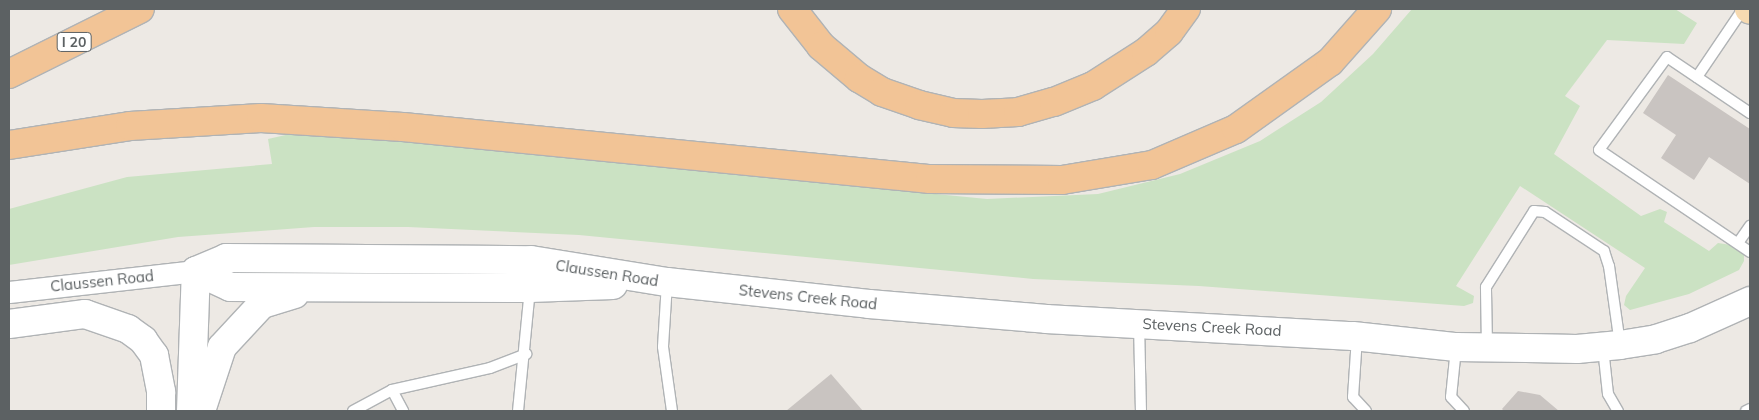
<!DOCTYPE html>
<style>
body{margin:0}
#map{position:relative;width:1759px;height:420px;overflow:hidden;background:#ede9e4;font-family:Mulish,sans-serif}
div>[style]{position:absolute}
.green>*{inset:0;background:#cbe2c3}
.building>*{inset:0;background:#c9c4c1}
.roads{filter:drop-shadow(1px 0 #b0b3b5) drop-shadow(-1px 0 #b0b3b5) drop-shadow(0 1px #b0b3b5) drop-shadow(0 -1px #b0b3b5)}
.lane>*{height:10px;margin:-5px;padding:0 5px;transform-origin:5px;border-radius:5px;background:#fff}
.street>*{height:21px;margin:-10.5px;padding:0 10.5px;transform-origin:10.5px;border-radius:10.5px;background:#fff}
.secondary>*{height:28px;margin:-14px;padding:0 14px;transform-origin:14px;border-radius:14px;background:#fff}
.primary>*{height:28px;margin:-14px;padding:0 14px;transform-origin:14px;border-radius:14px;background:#f7dab0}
.highway>*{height:28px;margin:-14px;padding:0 14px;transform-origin:14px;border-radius:14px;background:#f2c496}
span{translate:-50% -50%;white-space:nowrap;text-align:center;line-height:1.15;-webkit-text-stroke:4px #fff;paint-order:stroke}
.shield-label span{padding:1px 4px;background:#fff;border:1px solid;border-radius:4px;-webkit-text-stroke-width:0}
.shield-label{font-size:14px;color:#5c6163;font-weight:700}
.street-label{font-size:15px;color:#5c6163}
.frame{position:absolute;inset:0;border:10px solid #5c6163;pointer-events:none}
</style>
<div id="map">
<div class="green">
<div style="clip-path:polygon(1412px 9px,1675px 9px,1697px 23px,1684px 44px,1607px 40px,1565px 96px,1580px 106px,1554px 154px,1641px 216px,1660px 209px,1667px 212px,1664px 222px,1709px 251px,1718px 243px,1744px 247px,1744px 261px,1739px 270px,1689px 294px,1630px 310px,1624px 305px,1626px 296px,1645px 268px,1520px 186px,1456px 286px,1474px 296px,1473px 303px,1464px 306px,1199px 286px,1033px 279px,579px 235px,408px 227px,314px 227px,178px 237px,9px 265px,9px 209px,127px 177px,272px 164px,268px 139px,290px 134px,355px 131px,619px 163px,987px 199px,1098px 194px,1180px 174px,1260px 141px,1321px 102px,1373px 54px)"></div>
</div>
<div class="building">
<div style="clip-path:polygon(1668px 75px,1750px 129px,1750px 184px,1709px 157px,1694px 180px,1661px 158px,1676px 135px,1643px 113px)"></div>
<div style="clip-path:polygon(831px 374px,863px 411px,786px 411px)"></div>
<div style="clip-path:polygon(1518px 391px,1540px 395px,1559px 411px,1504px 411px,1502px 409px)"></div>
</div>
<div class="roads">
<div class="lane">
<div style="left:1697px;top:77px;width:82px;rotate:-55.9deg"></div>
<div style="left:1750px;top:113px;width:100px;rotate:-146deg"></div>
<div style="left:1667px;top:57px;width:115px;rotate:126.2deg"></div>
<div style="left:1599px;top:150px;width:182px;rotate:34deg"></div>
<div style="left:1738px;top:243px;width:21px;rotate:-55deg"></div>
<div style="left:667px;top:283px;width:64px;rotate:93.6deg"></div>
<div style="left:663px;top:347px;width:65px;rotate:82deg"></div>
<div style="left:1139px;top:324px;width:87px;rotate:88.7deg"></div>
<div style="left:1357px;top:337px;width:60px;rotate:93.8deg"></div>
<div style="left:1353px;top:397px;width:19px;rotate:47deg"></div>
<div style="left:1487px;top:347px;width:60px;rotate:-91deg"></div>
<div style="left:1486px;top:287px;width:90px;rotate:-57.7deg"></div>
<div style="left:1534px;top:211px;width:11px;rotate:5deg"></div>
<div style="left:1545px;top:212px;width:71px;rotate:33.5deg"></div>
<div style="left:1604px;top:251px;width:16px;rotate:72deg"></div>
<div style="left:1609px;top:266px;width:79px;rotate:82deg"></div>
<div style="left:1456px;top:348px;width:49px;rotate:95.8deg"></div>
<div style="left:1451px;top:397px;width:19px;rotate:47deg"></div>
<div style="left:1603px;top:348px;width:46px;rotate:83.8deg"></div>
<div style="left:1608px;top:394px;width:20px;rotate:60deg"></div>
<div style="left:392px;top:390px;width:24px;rotate:62deg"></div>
<div style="left:353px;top:411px;width:44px;rotate:-28.3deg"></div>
<div style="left:392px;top:390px;width:100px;rotate:-12.7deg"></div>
<div style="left:490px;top:368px;width:39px;rotate:-21deg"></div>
<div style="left:518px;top:411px;width:123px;rotate:-84.4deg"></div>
<div style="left:1746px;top:411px;width:4px;rotate:-27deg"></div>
</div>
<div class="street">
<div style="left:9px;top:292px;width:188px;rotate:-6.4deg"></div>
</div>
<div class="secondary">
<div style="left:196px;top:271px;width:33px;rotate:-23deg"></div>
<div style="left:226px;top:258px;width:305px;rotate:0.4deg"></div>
<div style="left:531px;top:260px;width:138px;rotate:9.2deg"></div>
<div style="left:667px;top:282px;width:203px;rotate:6.2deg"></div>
<div style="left:869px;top:304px;width:178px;rotate:4.8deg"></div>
<div style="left:1046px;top:319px;width:307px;rotate:3.2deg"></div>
<div style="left:1353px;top:336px;width:104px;rotate:6.1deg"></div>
<div style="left:1456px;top:347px;width:121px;rotate:0.9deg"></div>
<div style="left:1577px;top:349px;width:43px;rotate:-5.3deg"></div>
<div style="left:1620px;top:345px;width:36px;rotate:-9deg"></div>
<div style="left:1656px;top:339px;width:36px;rotate:-18deg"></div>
<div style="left:1690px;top:328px;width:66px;rotate:-24.2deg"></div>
<div style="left:196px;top:271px;width:38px;rotate:25deg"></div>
<div style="left:230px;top:287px;width:300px;rotate:0.2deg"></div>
<div style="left:530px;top:288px;width:83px;rotate:-2.1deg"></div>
<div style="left:9px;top:324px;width:77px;rotate:-7.5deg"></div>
<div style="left:85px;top:314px;width:46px;rotate:19.2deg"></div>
<div style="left:128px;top:329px;width:19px;rotate:36deg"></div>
<div style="left:143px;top:340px;width:19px;rotate:54deg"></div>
<div style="left:154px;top:355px;width:38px;rotate:79deg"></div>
<div style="left:161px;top:392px;width:19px;rotate:90deg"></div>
<div style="left:191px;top:411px;width:140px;rotate:-88deg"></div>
<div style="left:201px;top:411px;width:67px;rotate:-71.8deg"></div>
<div style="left:222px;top:347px;width:59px;rotate:-47.1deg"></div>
<div style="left:262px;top:304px;width:34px;rotate:-17deg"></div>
</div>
<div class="primary">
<div style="left:1749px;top:9px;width:1px;rotate:45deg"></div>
</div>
<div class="highway">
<div style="left:792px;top:9px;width:47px;rotate:51.9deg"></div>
<div style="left:821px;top:46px;width:50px;rotate:40.1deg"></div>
<div style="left:859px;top:78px;width:27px;rotate:31deg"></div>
<div style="left:882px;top:92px;width:39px;rotate:19deg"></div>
<div style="left:919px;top:105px;width:35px;rotate:13deg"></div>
<div style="left:953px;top:113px;width:29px;rotate:2deg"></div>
<div style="left:982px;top:114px;width:36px;rotate:-3deg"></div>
<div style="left:1018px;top:112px;width:37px;rotate:-16deg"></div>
<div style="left:1054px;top:102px;width:42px;rotate:-22.3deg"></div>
<div style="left:1093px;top:86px;width:63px;rotate:-32.7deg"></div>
<div style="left:1146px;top:52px;width:30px;rotate:-41deg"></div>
<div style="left:1169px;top:32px;width:29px;rotate:-54deg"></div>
<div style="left:9px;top:74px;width:146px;rotate:-26.4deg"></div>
<div style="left:9px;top:145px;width:122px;rotate:-8.9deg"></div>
<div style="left:130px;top:126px;width:131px;rotate:-3.5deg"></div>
<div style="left:261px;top:118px;width:142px;rotate:3.6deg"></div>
<div style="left:403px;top:127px;width:530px;rotate:5.64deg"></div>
<div style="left:930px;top:179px;width:132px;rotate:0.4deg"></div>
<div style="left:1062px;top:180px;width:91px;rotate:-9.5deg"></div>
<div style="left:1152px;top:165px;width:91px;rotate:-23.2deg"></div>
<div style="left:1236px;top:129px;width:115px;rotate:-35.5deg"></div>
<div style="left:1330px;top:62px;width:71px;rotate:-48.4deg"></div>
</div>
</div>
<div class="shield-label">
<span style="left:74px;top:42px">I 20</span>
</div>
<div class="street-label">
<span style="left:607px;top:273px;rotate:9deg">Claussen Road</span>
<span style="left:102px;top:281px;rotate:-6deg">Claussen Road</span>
<span style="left:808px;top:297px;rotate:6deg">Stevens Creek Road</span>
<span style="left:1212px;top:327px;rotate:3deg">Stevens Creek Road</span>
</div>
<div class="frame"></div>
</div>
